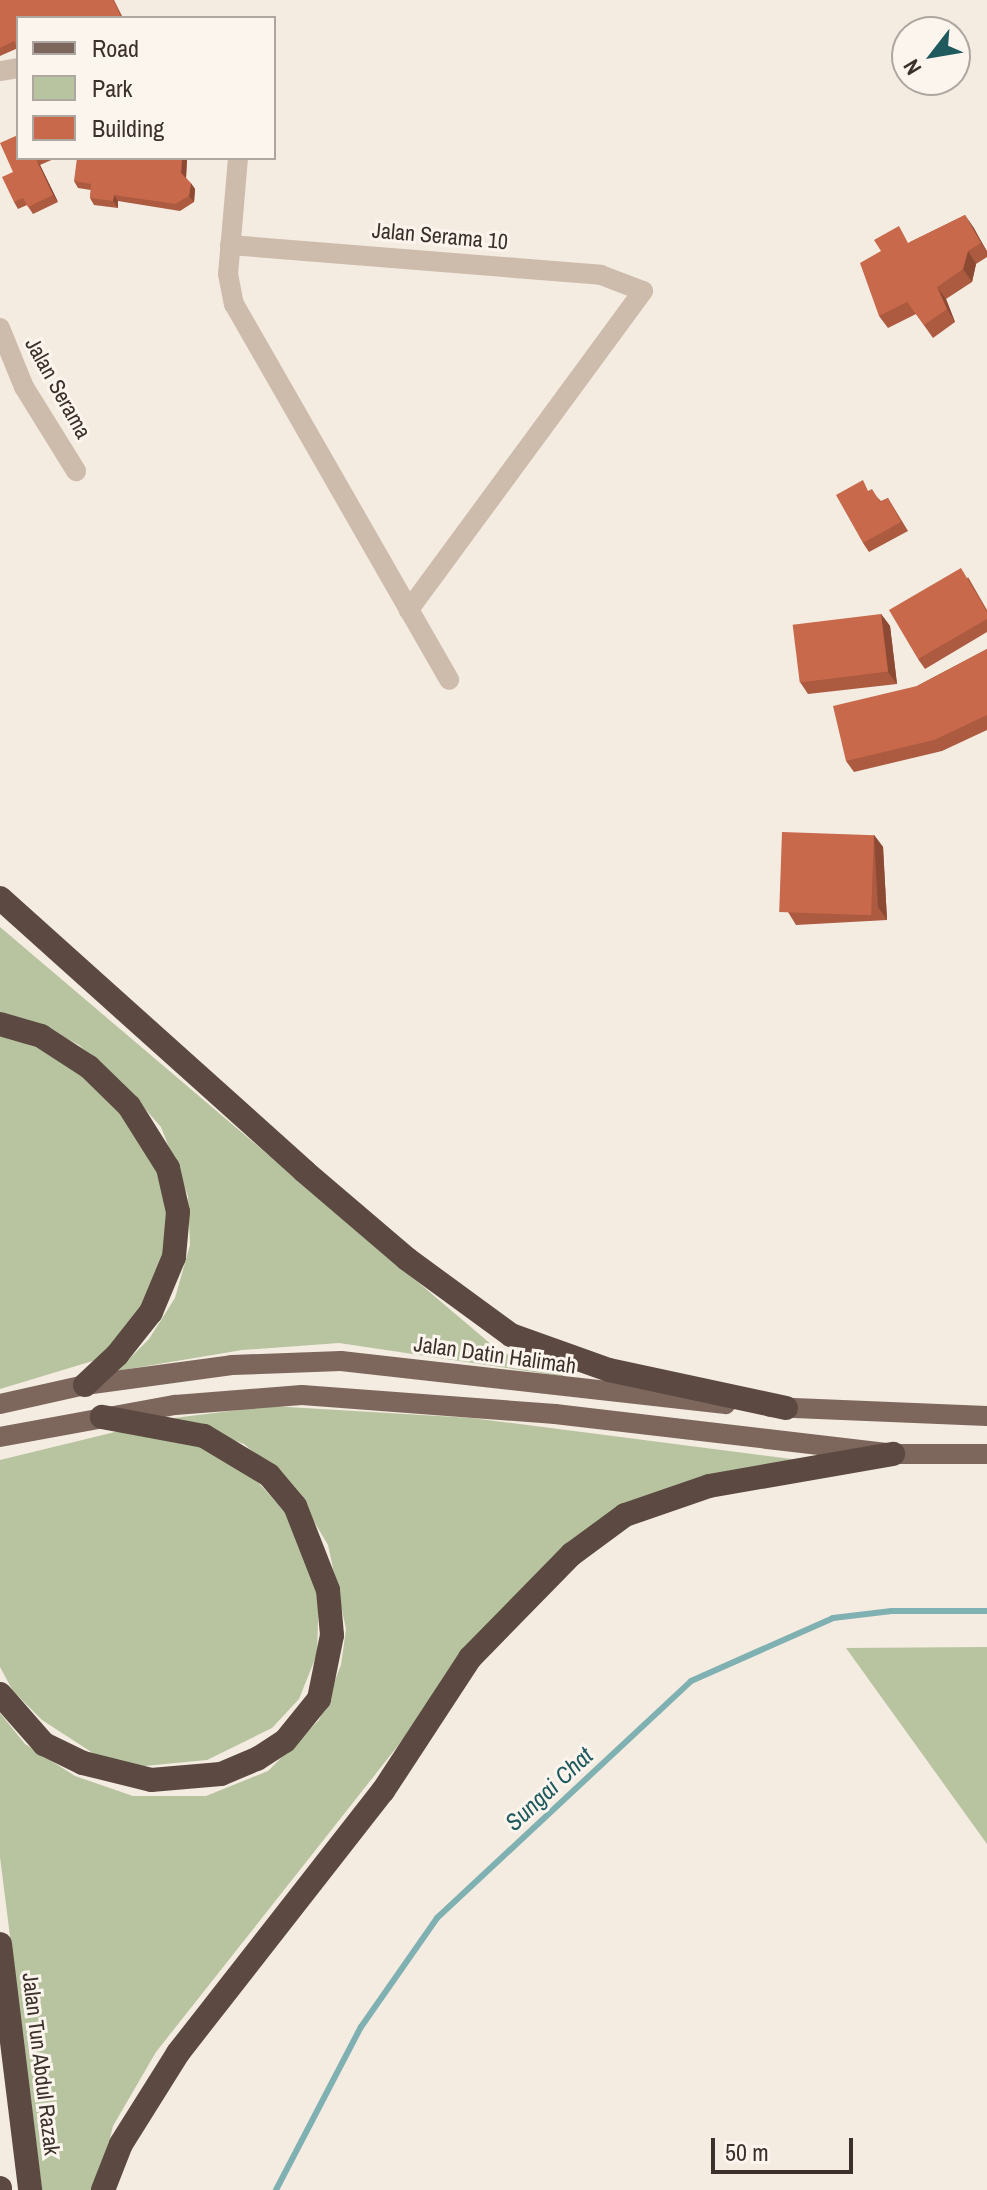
<!DOCTYPE html>
<style>
body{margin:0}
#map{position:relative;width:987px;height:2190px;overflow:hidden;background:#f4ebe1;font-family:"Archivo Narrow",sans-serif}
div>[style]{position:absolute}
.green>*{inset:0;background:#b8c4a0}
.stream>*{height:6px;margin:-3px;padding:0 3px;transform-origin:3px;border-radius:3px;background:#7fb0b2}
.minor>*{height:20px;margin:-10px;padding:0 10px;transform-origin:10px;border-radius:10px;background:#cdbbac}
.major>*{height:20px;margin:-10px;padding:0 10px;transform-origin:10px;border-radius:10px;background:#7d675c}
.highway>*{height:24px;margin:-12px;padding:0 12px;transform-origin:12px;border-radius:12px;background:#5c4a42}
.wall>*{inset:0;background:#ac5a40}
.shaded-wall>*{inset:0;background:#8c4a34}
.building>*{inset:0;background:#c8694b;transform-origin:0 0}
span{translate:-50% -50%;white-space:nowrap;text-align:center;line-height:1.15;-webkit-text-stroke:6px #fbf5ee;paint-order:stroke}
.street-label{font-size:22px;color:#3b302b}
.water-label{font-size:24px;color:#1f5a5e;font-style:italic}
.legend{position:absolute;left:16px;top:16px;width:260px;height:144px;box-sizing:border-box;background:#fbf5ee;border:2px solid #aea6a0;margin:0;padding:10px 14px;list-style:none;font-size:24px;color:#3b302b}
.legend li{display:flex;align-items:center;gap:16px;height:40px}
.legend b{width:40px;border:2px solid #aea6a0}
.north{position:absolute;left:891px;top:16px;width:80px;height:80px;box-sizing:border-box;background:#fbf5ee;border:2px solid #aea6a0;border-radius:50%;rotate:239deg;font-size:22px;font-weight:700;line-height:32px;text-align:center;color:#3b302b}
.north::after{content:'';display:block;margin:auto;width:28px;height:36px;background:#1f5a5e;clip-path:polygon(50% 0,100% 100%,50% 72%,0 100%)}
.scale{position:absolute;left:711px;top:2138px;width:142px;height:36px;box-sizing:border-box;border:4px solid #3b302b;border-top:0;padding-left:10px;font-size:24px;line-height:28px;white-space:nowrap;color:#3b302b;-webkit-text-stroke:6px #fbf5ee;paint-order:stroke}
</style>
<div id="map">
<div class="green">
<div style="clip-path:polygon(0 927px,499px 1351px,567px 1377px,339px 1343px,242px 1350px,117px 1371px,149px 1339px,175px 1298px,190px 1245px,188px 1196px,161px 1127px,122px 1083px,79px 1045px,29px 1020px,0 1013px)"></div>
<div style="clip-path:polygon(0 1034px,54px 1054px,103px 1091px,141px 1132px,168px 1198px,168px 1240px,141px 1314px,96px 1360px,0 1389px)"></div>
<div style="clip-path:polygon(271px 1406px,472px 1418px,807px 1461px,637px 1505px,513px 1600px,156px 2052px,113px 2126px,97px 2190px,42px 2190px,0 1857px,0 1713px,25px 1744px,75px 1776px,133px 1796px,206px 1796px,268px 1771px,319px 1720px,341px 1665px,346px 1629px,328px 1545px,293px 1486px,244px 1444px,201px 1428px,150px 1421px)"></div>
<div style="clip-path:polygon(115px 1432px,155px 1432px,208px 1449px,258px 1482px,297px 1526px,319px 1592px,317px 1654px,299px 1699px,272px 1728px,207px 1760px,134px 1767px,99px 1757px,42px 1720px,13px 1691px,0 1667px,0 1460px)"></div>
<div style="clip-path:polygon(987px 1647px,987px 1844px,846px 1648px)"></div>
</div>
<div class="stream">
<div style="left:276px;top:2190px;width:184px;rotate:-62.5deg"></div>
<div style="left:361px;top:2027px;width:133px;rotate:-55.1deg"></div>
<div style="left:437px;top:1918px;width:347px;rotate:-43deg"></div>
<div style="left:691px;top:1681px;width:155px;rotate:-23.9deg"></div>
<div style="left:833px;top:1618px;width:59px;rotate:-6.8deg"></div>
<div style="left:892px;top:1611px;width:95px"></div>
</div>
<div class="minor">
<div style="left:0;top:71px;width:18px;rotate:-9deg"></div>
<div style="left:238px;top:158px;width:116px;rotate:94.9deg"></div>
<div style="left:228px;top:274px;width:31px;rotate:79deg"></div>
<div style="left:234px;top:304px;width:433px;rotate:60.2deg"></div>
<div style="left:230px;top:245px;width:372px;rotate:4.6deg"></div>
<div style="left:601px;top:275px;width:45px;rotate:20.9deg"></div>
<div style="left:643px;top:291px;width:396px;rotate:126.3deg"></div>
<div style="left:0;top:328px;width:64px;rotate:67.9deg"></div>
<div style="left:24px;top:387px;width:99px;rotate:58.2deg"></div>
</div>
<div class="major">
<div style="left:0;top:1404px;width:87px;rotate:-12.6deg"></div>
<div style="left:85px;top:1385px;width:148px;rotate:-7.7deg"></div>
<div style="left:232px;top:1365px;width:109px;rotate:-2.1deg"></div>
<div style="left:341px;top:1361px;width:387px;rotate:6.4deg"></div>
<div style="left:770px;top:1407px;width:217px;rotate:2.4deg"></div>
<div style="left:0;top:1437px;width:178px;rotate:-10.4deg"></div>
<div style="left:175px;top:1405px;width:127px;rotate:-4.5deg"></div>
<div style="left:302px;top:1395px;width:254px;rotate:4.3deg"></div>
<div style="left:555px;top:1414px;width:340px;rotate:6.7deg"></div>
<div style="left:893px;top:1454px;width:94px"></div>
</div>
<div class="highway">
<div style="left:0;top:898px;width:409px;rotate:41.9deg"></div>
<div style="left:304px;top:1171px;width:135px;rotate:40.5deg"></div>
<div style="left:407px;top:1259px;width:129px;rotate:36.2deg"></div>
<div style="left:511px;top:1335px;width:104px;rotate:19.7deg"></div>
<div style="left:609px;top:1370px;width:181px;rotate:12.1deg"></div>
<div style="left:0;top:1024px;width:43px;rotate:16.3deg"></div>
<div style="left:41px;top:1036px;width:57px;rotate:32.9deg"></div>
<div style="left:89px;top:1067px;width:56px;rotate:44.3deg"></div>
<div style="left:129px;top:1106px;width:73px;rotate:57.8deg"></div>
<div style="left:168px;top:1168px;width:45px;rotate:77.2deg"></div>
<div style="left:178px;top:1212px;width:45px;rotate:95.1deg"></div>
<div style="left:174px;top:1257px;width:60px;rotate:112.7deg"></div>
<div style="left:151px;top:1312px;width:55px;rotate:128.3deg"></div>
<div style="left:117px;top:1355px;width:44px;rotate:136.8deg"></div>
<div style="left:0;top:1694px;width:67px;rotate:48.7deg"></div>
<div style="left:44px;top:1744px;width:43px;rotate:26deg"></div>
<div style="left:83px;top:1763px;width:70px;rotate:14deg"></div>
<div style="left:151px;top:1780px;width:70px;rotate:-4.9deg"></div>
<div style="left:221px;top:1774px;width:39px;rotate:-23deg"></div>
<div style="left:257px;top:1759px;width:33px;rotate:-33deg"></div>
<div style="left:285px;top:1741px;width:54px;rotate:-51deg"></div>
<div style="left:319px;top:1699px;width:65px;rotate:-78.5deg"></div>
<div style="left:332px;top:1635px;width:45px;rotate:-95.1deg"></div>
<div style="left:328px;top:1590px;width:90px;rotate:-111.4deg"></div>
<div style="left:295px;top:1506px;width:40px;rotate:-130deg"></div>
<div style="left:269px;top:1475px;width:76px;rotate:-149deg"></div>
<div style="left:204px;top:1436px;width:104px;rotate:-169.4deg"></div>
<div style="left:0;top:1944px;width:248px;rotate:83deg"></div>
<div style="left:0;top:2188px;width:2px;rotate:90deg"></div>
<div style="left:103px;top:2190px;width:49px;rotate:-68.6deg"></div>
<div style="left:121px;top:2144px;width:107px;rotate:-57.9deg"></div>
<div style="left:178px;top:2053px;width:333px;rotate:-52deg"></div>
<div style="left:383px;top:1791px;width:159px;rotate:-56.8deg"></div>
<div style="left:470px;top:1658px;width:146px;rotate:-45.6deg"></div>
<div style="left:572px;top:1554px;width:66px;rotate:-36.3deg"></div>
<div style="left:625px;top:1515px;width:89px;rotate:-19deg"></div>
<div style="left:709px;top:1486px;width:187px;rotate:-9.9deg"></div>
</div>
<div class="wall">
<div style="clip-path:polygon(0 0,114px 0,123px 18px,18px 18px,18px 48px,0 56px)"></div>
<div style="clip-path:polygon(18px 158px,56px 158px,40px 165px,58px 202px,33px 214px,27px 205px,18px 209px,14px 202px,13px 172px)"></div>
<div style="clip-path:polygon(187px 158px,186px 178px,195px 189px,194px 202px,180px 211px,118px 201px,118px 208px,94px 205px,90px 198px,91px 190px,78px 188px,74px 181px)"></div>
<div style="clip-path:polygon(965px 215px,987px 251px,987px 257px,976px 264px,972px 282px,946px 299px,955px 322px,933px 338px,916px 314px,888px 328px,879px 316px,910px 242px)"></div>
<div style="clip-path:polygon(870px 490px,881px 501px,888px 498px,908px 531px,869px 552px,863px 543px)"></div>
<div style="clip-path:polygon(968px 577px,987px 610px,987px 632px,925px 669px,918px 659px)"></div>
<div style="clip-path:polygon(881px 614px,890px 626px,897px 684px,808px 694px,800px 682px)"></div>
<div style="clip-path:polygon(987px 649px,987px 730px,942px 751px,854px 772px,846px 761px,917px 686px)"></div>
<div style="clip-path:polygon(874px 835px,883px 847px,887px 920px,796px 925px,788px 912px)"></div>
</div>
<div class="shaded-wall">
<div style="clip-path:polygon(182px 158px,187px 158px,186px 179px,181px 173px)"></div>
<div style="clip-path:polygon(36px 159px,40px 165px,58px 202px,53px 195px)"></div>
<div style="clip-path:polygon(191px 183px,195px 189px,194px 202px,189px 196px)"></div>
<div style="clip-path:polygon(114px 195px,118px 201px,118px 208px,113px 201px)"></div>
<div style="clip-path:polygon(965px 215px,974px 228px,987px 252px,981px 243px)"></div>
<div style="clip-path:polygon(968px 251px,976px 264px,972px 282px,963px 269px)"></div>
<div style="clip-path:polygon(937px 287px,946px 299px,955px 322px,947px 309px)"></div>
<div style="clip-path:polygon(881px 614px,890px 626px,897px 684px,888px 672px)"></div>
<div style="clip-path:polygon(874px 835px,883px 847px,887px 920px,878px 907px)"></div>
</div>
<div class="building">
<div style="clip-path:polygon(0 0,113px 0,121px 17px,119px 18px,18px 18px,18px 44px,16px 45px,14px 41px,0 48px)"></div>
<div style="clip-path:polygon(18px 135px,18px 158px,38px 158px,36px 159px,53px 195px,28px 207px,23px 198px,14px 202px,2px 177px,13px 172px,0 143px)"></div>
<div style="clip-path:polygon(77px 158px,182px 158px,181px 173px,191px 183px,189px 196px,175px 204px,114px 195px,113px 201px,90px 198px,91px 184px,74px 181px)"></div>
<div style="clip-path:polygon(965px 215px,981px 243px,968px 251px,963px 269px,937px 287px,947px 309px,924px 325px,907px 302px,879px 316px,860px 263px,881px 251px,874px 240px,899px 226px,908px 243px)"></div>
<div style="clip-path:polygon(863px 480px,868px 491px,872px 489px,880px 502px,888px 498px,901px 522px,863px 543px,836px 495px)"></div>
<div style="clip-path:polygon(961px 568px,987px 612px,987px 619px,918px 659px,889px 610px)"></div>
<div style="left:881px;top:614px;width:58px;height:89px;rotate:83deg"></div>
<div style="clip-path:polygon(987px 649px,987px 715px,934px 740px,846px 761px,833px 706px,917px 686px)"></div>
<div style="left:782px;top:832px;width:92px;height:80px;rotate:2deg"></div>
</div>
<div class="street-label">
<span style="left:440px;top:236px;rotate:5deg">Jalan Serama 10</span>
<span style="left:58px;top:388px;rotate:61deg">Jalan Serama</span>
<span style="left:495px;top:1355px;rotate:8deg">Jalan Datin Halimah</span>
<span style="left:41px;top:2064px;rotate:83deg">Jalan Tun Abdul Razak</span>
</div>
<div class="water-label">
<span style="left:549px;top:1789px;rotate:-43deg">Sungai Chat</span>
</div>
<ul class="legend">
<li><b style="height:10px;background:#7d675c"></b>Road</li>
<li><b style="height:22px;background:#b8c4a0"></b>Park</li>
<li><b style="height:22px;background:#c8694b"></b>Building</li>
</ul>
<div class="north">N</div>
<div class="scale">50 m</div>
</div>
